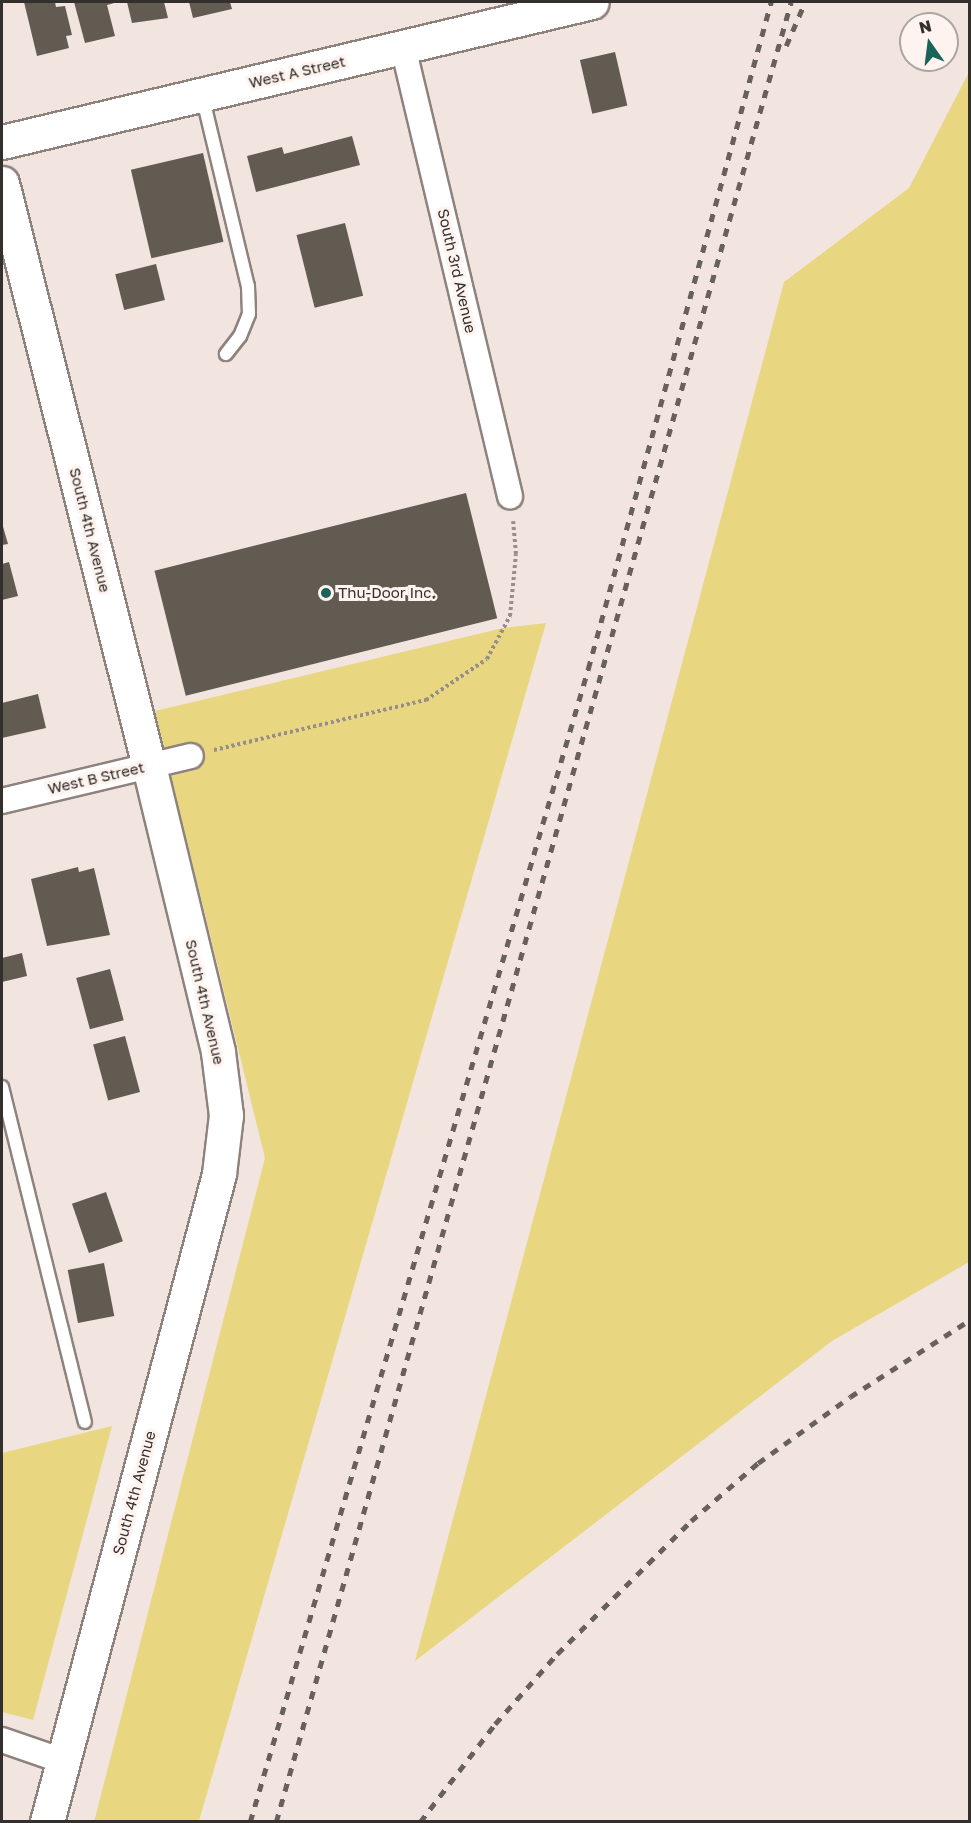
<!DOCTYPE html>
<style>
body{margin:0}
#map{position:relative;width:971px;height:1823px;overflow:hidden;background:#f2e5e0;font-family:"Golos Text",sans-serif}
div>[style]{position:absolute}
.green>*{inset:0;background:#e8d780}
.building>*{inset:0;background:#625b52;transform-origin:0 0}
.path>*{height:4px;margin-top:-2px;transform-origin:0;background:repeating-linear-gradient(90deg,#978e8a 0 3px,transparent 0 6px)}
.roads{filter:drop-shadow(2px 0 #8e827d) drop-shadow(-2px 0 #8e827d) drop-shadow(0 2px #8e827d) drop-shadow(0 -2px #8e827d)}
.lane>*{height:12px;margin:-6px;padding:0 6px;transform-origin:6px;border-radius:6px;background:#fff}
.street>*{height:24px;margin:-12px;padding:0 12px;transform-origin:12px;border-radius:12px;background:#fff}
.secondary>*{height:33px;margin:-16.5px;padding:0 16.5px;transform-origin:16.5px;border-radius:16.5px;background:#fff}
.rail>*{height:4.5px;margin-top:-2.25px;transform-origin:0;background:repeating-linear-gradient(90deg,#67605d 0 8px,transparent 0 16px)}
.dots>*{width:16px;height:16px;translate:-50% -50%;box-sizing:border-box;border:3px solid #fef3ef;border-radius:50%}
span{translate:-50% -50%;white-space:nowrap;text-align:center;line-height:1.15;-webkit-text-stroke:6px #fef3ef;paint-order:stroke}
.street-label{font-size:15px;color:#332f2c}
.poi-label{font-size:15px;color:#332f2c}
.left{translate:0 -50%;text-align:left}
.frame{position:absolute;inset:0;border:3px solid #332f2c;pointer-events:none}
.north{position:absolute;left:899px;top:12px;width:60px;height:60px;box-sizing:border-box;background:#fef3ef;border:2px solid #ada5a1;border-radius:50%;rotate:346deg;font-size:16px;font-weight:700;line-height:24px;text-align:center;color:#332f2c}
.north::after{content:'';display:block;margin:auto;width:21px;height:27px;background:#1a6358;clip-path:polygon(50% 0,100% 100%,50% 72%,0 100%)}
</style>
<div id="map">
<div class="green">
<div style="clip-path:polygon(969px 72px,969px 1262px,832px 1341px,415px 1661px,784px 282px,909px 188px)"></div>
<div style="clip-path:polygon(546px 623px,199px 1821px,94px 1822px,265px 1158px,155px 711px,503px 628px)"></div>
<div style="clip-path:polygon(112px 1426px,33px 1720px,2px 1712px,2px 1453px)"></div>
</div>
<div class="building">
<div style="clip-path:polygon(24px 2px,55px 2px,56px 7px,65px 6px,72px 35px,66px 36px,69px 48px,37px 56px)"></div>
<div style="clip-path:polygon(74px 2px,118px 2px,107px 5px,115px 36px,85px 43px)"></div>
<div style="clip-path:polygon(127px 2px,164px 2px,168px 18px,132px 23px)"></div>
<div style="clip-path:polygon(189px 2px,230px 2px,232px 9px,193px 18px)"></div>
<div style="left:615px;top:52px;width:55px;height:36px;rotate:77deg"></div>
<div style="clip-path:polygon(352px 136px,360px 165px,256px 192px,247px 156px,282px 147px,284px 154px)"></div>
<div style="left:203px;top:153px;width:91px;height:74px;rotate:77deg"></div>
<div style="left:345px;top:223px;width:75px;height:50px;rotate:76deg"></div>
<div style="left:156px;top:264px;width:37px;height:42px;rotate:76deg"></div>
<div style="left:466px;top:493px;width:129px;height:321px;rotate:76deg"></div>
<div style="clip-path:polygon(2px 523px,8px 544px,2px 545px)"></div>
<div style="clip-path:polygon(9px 562px,18px 596px,2px 600px,2px 564px)"></div>
<div style="clip-path:polygon(38px 694px,46px 728px,2px 738px,2px 703px)"></div>
<div style="clip-path:polygon(78px 867px,79px 872px,94px 868px,110px 935px,47px 946px,31px 879px)"></div>
<div style="clip-path:polygon(22px 953px,27px 976px,2px 982px,2px 958px)"></div>
<div style="left:110px;top:969px;width:53px;height:35px;rotate:75deg"></div>
<div style="left:125px;top:1036px;width:58px;height:33px;rotate:75deg"></div>
<div style="left:106px;top:1192px;width:52px;height:36px;rotate:71deg"></div>
<div style="left:104px;top:1263px;width:54px;height:37px;rotate:79deg"></div>
</div>
<div class="path">
<div style="left:214px;top:750px;width:218px;rotate:-13.3deg"></div>
<div style="left:426px;top:700px;width:73px;rotate:-33.9deg"></div>
<div style="left:487px;top:659px;width:49px;rotate:-61.9deg"></div>
<div style="left:510px;top:616px;width:62px;rotate:-84.5deg"></div>
<div style="left:516px;top:554px;width:33px;rotate:-95deg"></div>
</div>
<div class="roads">
<div class="lane">
<div style="left:202px;top:95px;width:196px;rotate:76.5deg"></div>
<div style="left:248px;top:286px;width:28px;rotate:88deg"></div>
<div style="left:249px;top:314px;width:24px;rotate:112deg"></div>
<div style="left:240px;top:336px;width:23px;rotate:128deg"></div>
<div style="left:2px;top:1087px;width:345px;rotate:76.1deg"></div>
</div>
<div class="street">
<div style="left:403px;top:47px;width:462px;rotate:76.6deg"></div>
<div style="left:2px;top:801px;width:194px;rotate:-13.4deg"></div>
<div style="left:2px;top:1740px;width:65px;rotate:19deg"></div>
</div>
<div class="secondary">
<div style="left:2px;top:142px;width:606px;rotate:-13.35deg"></div>
<div style="left:2px;top:183px;width:601px;rotate:75.85deg"></div>
<div style="left:149px;top:766px;width:294px;rotate:76.4deg"></div>
<div style="left:218px;top:1052px;width:64px;rotate:82.8deg"></div>
<div style="left:226px;top:1115px;width:59px;rotate:96.8deg"></div>
<div style="left:219px;top:1174px;width:670px;rotate:104.87deg"></div>
</div>
</div>
<div class="rail">
<div style="left:786px;top:46px;width:48px;rotate:-66.6deg"></div>
<div style="left:250px;top:1822px;width:1202px;rotate:-73.66deg"></div>
<div style="left:588px;top:669px;width:692px;rotate:-74.66deg"></div>
<div style="left:276px;top:1822px;width:1891px;rotate:-74.2deg"></div>
<div style="left:420px;top:1822px;width:123px;rotate:-52.6deg"></div>
<div style="left:495px;top:1724px;width:94px;rotate:-48.5deg"></div>
<div style="left:557px;top:1654px;width:189px;rotate:-44.8deg"></div>
<div style="left:691px;top:1521px;width:89px;rotate:-40.9deg"></div>
<div style="left:758px;top:1463px;width:113px;rotate:-35.7deg"></div>
<div style="left:850px;top:1397px;width:143px;rotate:-32.7deg"></div>
</div>
<div class="dots">
<div style="left:326px;top:593px;background:#1a6358"></div>
</div>
<div class="street-label">
<span style="left:297px;top:72px;rotate:-13deg">West A Street</span>
<span style="left:457px;top:271px;rotate:77deg">South 3rd Avenue</span>
<span style="left:90px;top:530px;rotate:76deg">South 4th Avenue</span>
<span style="left:96px;top:778px;rotate:-13deg">West B Street</span>
<span style="left:205px;top:1002px;rotate:77deg">South 4th Avenue</span>
<span style="left:134px;top:1493px;rotate:-75deg">South 4th Avenue</span>
</div>
<div class="poi-label">
<span class="left" style="left:338px;top:593px">Thu-Door Inc.</span>
</div>
<div class="frame"></div>
<div class="north">N</div>
</div>
